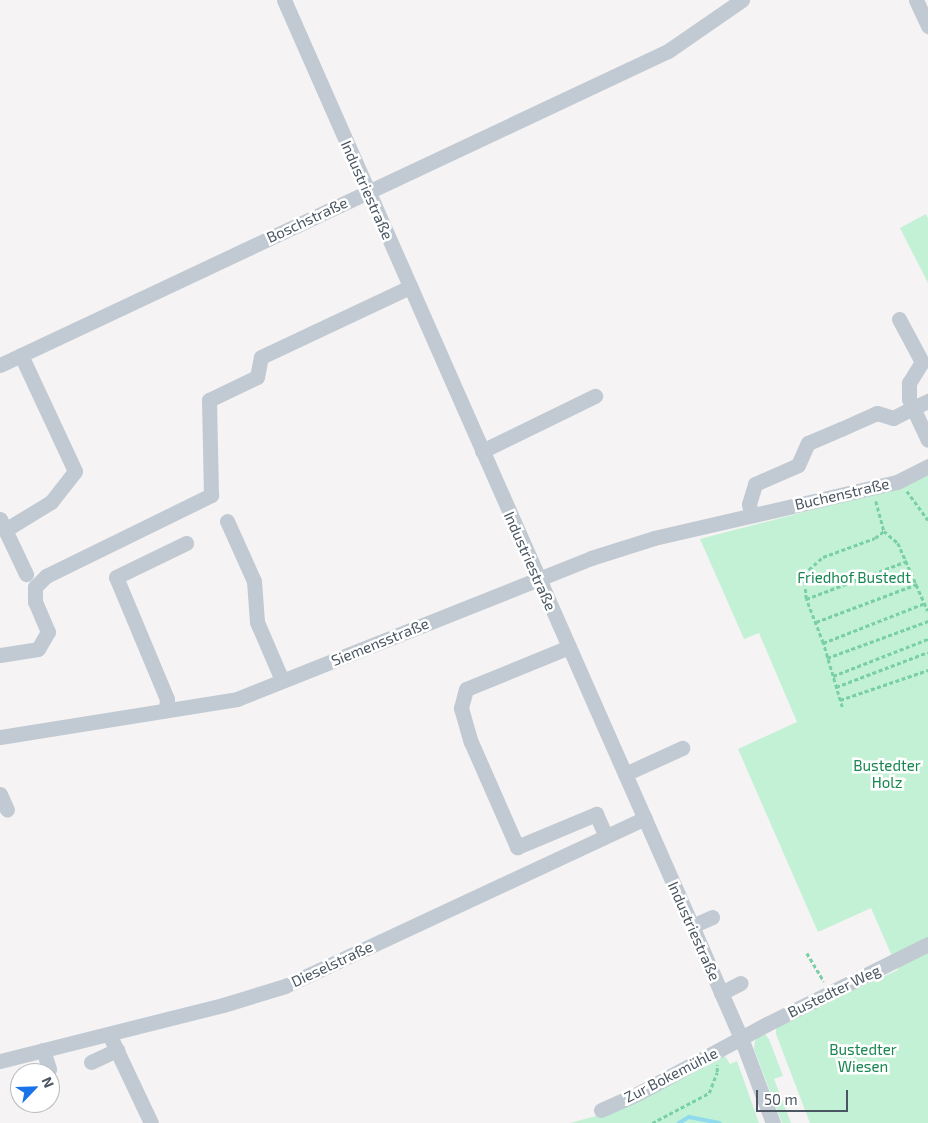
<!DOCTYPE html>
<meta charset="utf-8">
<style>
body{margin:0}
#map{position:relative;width:928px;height:1123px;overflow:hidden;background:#f5f3f3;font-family:"Exo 2",sans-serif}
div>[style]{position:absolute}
.green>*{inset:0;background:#c3f1d5}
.stream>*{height:4px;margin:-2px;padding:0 2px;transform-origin:2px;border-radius:2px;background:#90daee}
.path>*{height:2.5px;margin-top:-1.25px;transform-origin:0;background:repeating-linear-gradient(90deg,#7ad0a6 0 4px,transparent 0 6.5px)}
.minor>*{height:15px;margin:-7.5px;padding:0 7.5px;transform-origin:7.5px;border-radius:7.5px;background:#c1cad2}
span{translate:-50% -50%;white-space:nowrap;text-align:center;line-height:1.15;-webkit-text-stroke:5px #fff;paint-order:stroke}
.street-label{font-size:15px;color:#4a5661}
.park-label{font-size:15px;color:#17864f}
.north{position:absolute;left:10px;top:1063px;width:50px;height:50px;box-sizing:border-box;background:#fff;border:1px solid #b7bbc0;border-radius:50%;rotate:66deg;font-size:14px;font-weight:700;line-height:20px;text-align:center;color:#4a5661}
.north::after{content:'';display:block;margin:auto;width:18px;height:22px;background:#1a73e8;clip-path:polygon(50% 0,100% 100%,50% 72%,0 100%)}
.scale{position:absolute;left:756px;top:1090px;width:92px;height:22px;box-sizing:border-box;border:2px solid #4a5661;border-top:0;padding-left:6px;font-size:15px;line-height:18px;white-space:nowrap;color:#4a5661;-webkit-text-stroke:4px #fff;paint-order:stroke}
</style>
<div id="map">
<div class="green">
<div style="clip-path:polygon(926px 214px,928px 219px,928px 283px,900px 228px)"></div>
<div style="clip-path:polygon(928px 471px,928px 1123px,810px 1123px,776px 1034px,776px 1027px,782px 1022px,898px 970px,871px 908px,818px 932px,738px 749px,797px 722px,759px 633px,744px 639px,700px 539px,900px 487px)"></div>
<div style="clip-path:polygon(760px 1034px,765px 1034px,769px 1039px,783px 1076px,774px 1079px,791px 1123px,782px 1123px,754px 1049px,755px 1041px)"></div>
<div style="clip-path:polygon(725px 1056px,730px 1064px,737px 1061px,759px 1123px,570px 1123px,600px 1115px,632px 1102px)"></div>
</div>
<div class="stream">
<div style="left:679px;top:1123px;width:12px;rotate:-31deg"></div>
<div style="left:689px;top:1117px;width:31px;rotate:11deg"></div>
</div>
<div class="path">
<div style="left:907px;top:491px;width:36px;rotate:54deg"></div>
<div style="left:876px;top:501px;width:31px;rotate:75deg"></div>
<div style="left:884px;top:531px;width:18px;rotate:41deg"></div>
<div style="left:898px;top:543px;width:74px;rotate:66.2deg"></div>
<div style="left:806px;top:599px;width:108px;rotate:-20.6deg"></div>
<div style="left:816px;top:622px;width:108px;rotate:-20.6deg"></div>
<div style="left:823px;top:643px;width:110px;rotate:-21.4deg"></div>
<div style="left:827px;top:658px;width:108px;rotate:-20.1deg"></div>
<div style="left:833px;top:676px;width:102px;rotate:-21.3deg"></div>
<div style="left:836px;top:687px;width:98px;rotate:-20.8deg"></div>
<div style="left:840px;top:700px;width:93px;rotate:-18.8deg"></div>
<div style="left:842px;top:707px;width:67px;rotate:-106.5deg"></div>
<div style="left:823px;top:643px;width:47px;rotate:-111.1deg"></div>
<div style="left:806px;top:599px;width:25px;rotate:-95deg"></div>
<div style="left:804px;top:574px;width:25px;rotate:-42deg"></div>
<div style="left:823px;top:557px;width:55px;rotate:-20.1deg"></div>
<div style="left:875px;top:538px;width:11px;rotate:-38deg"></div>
<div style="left:807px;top:953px;width:33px;rotate:59deg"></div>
<div style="left:652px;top:1123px;width:64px;rotate:-27.8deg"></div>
<div style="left:709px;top:1093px;width:22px;rotate:-69deg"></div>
<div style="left:717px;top:1072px;width:7px;rotate:-90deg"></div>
</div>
<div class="minor">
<div style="left:284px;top:0;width:1012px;rotate:66.22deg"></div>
<div style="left:692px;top:926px;width:122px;rotate:66.4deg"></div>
<div style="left:741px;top:1038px;width:91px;rotate:69.4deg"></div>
<div style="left:916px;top:0;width:29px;rotate:65deg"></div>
<div style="left:899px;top:319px;width:49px;rotate:61.9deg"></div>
<div style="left:922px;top:362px;width:25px;rotate:122deg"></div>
<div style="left:909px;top:383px;width:16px;rotate:90deg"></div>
<div style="left:909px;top:399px;width:10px;rotate:66deg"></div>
<div style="left:913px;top:408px;width:17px;rotate:-25deg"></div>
<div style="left:0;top:365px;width:738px;rotate:-25.18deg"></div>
<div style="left:668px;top:51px;width:90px;rotate:-34.6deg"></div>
<div style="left:482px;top:451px;width:126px;rotate:-26deg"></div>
<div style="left:751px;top:515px;width:11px;rotate:-100deg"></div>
<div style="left:749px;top:504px;width:21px;rotate:-73deg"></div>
<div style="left:755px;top:484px;width:47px;rotate:-23.8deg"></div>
<div style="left:798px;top:465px;width:24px;rotate:-66deg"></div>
<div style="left:808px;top:443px;width:36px;rotate:-23deg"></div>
<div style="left:841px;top:429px;width:39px;rotate:-24deg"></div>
<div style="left:877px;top:413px;width:17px;rotate:17deg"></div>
<div style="left:893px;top:418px;width:22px;rotate:-27deg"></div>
<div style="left:913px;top:408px;width:35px;rotate:65deg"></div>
<div style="left:0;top:519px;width:61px;rotate:64.7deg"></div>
<div style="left:227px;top:521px;width:66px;rotate:65.8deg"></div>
<div style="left:254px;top:581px;width:41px;rotate:85.8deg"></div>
<div style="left:257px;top:622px;width:63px;rotate:66.7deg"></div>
<div style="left:5px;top:530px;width:54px;rotate:-31.3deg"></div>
<div style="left:51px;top:502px;width:39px;rotate:-52deg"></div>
<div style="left:75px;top:471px;width:128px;rotate:-115deg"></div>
<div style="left:569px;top:647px;width:111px;rotate:157.8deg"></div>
<div style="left:466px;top:689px;width:20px;rotate:105deg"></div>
<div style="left:461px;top:708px;width:35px;rotate:74deg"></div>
<div style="left:471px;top:742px;width:115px;rotate:66.3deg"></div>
<div style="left:517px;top:847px;width:86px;rotate:-22.7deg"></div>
<div style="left:596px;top:814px;width:24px;rotate:66deg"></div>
<div style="left:0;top:655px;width:38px;rotate:-9deg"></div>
<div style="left:38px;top:649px;width:20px;rotate:-60deg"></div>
<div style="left:48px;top:632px;width:33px;rotate:-113deg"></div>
<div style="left:35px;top:602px;width:15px;rotate:-90deg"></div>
<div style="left:35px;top:587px;width:16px;rotate:-45deg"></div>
<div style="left:46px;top:576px;width:184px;rotate:-26.1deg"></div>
<div style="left:211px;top:495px;width:95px;rotate:-91.2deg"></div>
<div style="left:209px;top:400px;width:53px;rotate:-25.6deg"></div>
<div style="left:257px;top:377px;width:20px;rotate:-79deg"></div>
<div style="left:261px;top:357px;width:165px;rotate:-25.2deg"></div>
<div style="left:166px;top:710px;width:11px;rotate:-85deg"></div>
<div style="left:167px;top:699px;width:132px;rotate:-112.7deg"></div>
<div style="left:116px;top:577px;width:78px;rotate:-25.9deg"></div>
<div style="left:0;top:737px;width:240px;rotate:-9.1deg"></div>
<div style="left:237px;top:699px;width:381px;rotate:-21.7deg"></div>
<div style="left:591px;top:558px;width:66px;rotate:-17.6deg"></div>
<div style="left:654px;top:538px;width:249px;rotate:-13deg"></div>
<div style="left:897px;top:482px;width:35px;rotate:-27deg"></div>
<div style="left:625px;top:774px;width:63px;rotate:-24.5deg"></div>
<div style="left:0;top:794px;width:17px;rotate:66deg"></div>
<div style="left:692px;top:926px;width:22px;rotate:-24deg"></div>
<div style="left:721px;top:993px;width:22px;rotate:-27deg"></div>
<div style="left:109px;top:1034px;width:98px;rotate:64.7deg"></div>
<div style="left:43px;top:1050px;width:20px;rotate:72deg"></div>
<div style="left:0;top:1061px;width:230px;rotate:-14.1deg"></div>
<div style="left:223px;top:1005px;width:65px;rotate:-17deg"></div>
<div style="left:285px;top:986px;width:397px;rotate:-25deg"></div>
<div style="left:91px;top:1062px;width:29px;rotate:-25deg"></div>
<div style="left:601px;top:1110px;width:39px;rotate:-24deg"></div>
<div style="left:637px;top:1094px;width:148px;rotate:-28.3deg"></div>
<div style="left:767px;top:1024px;width:180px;rotate:-26.4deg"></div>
</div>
<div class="street-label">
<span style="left:367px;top:190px;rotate:66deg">Industriestraße</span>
<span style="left:307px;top:220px;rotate:-25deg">Boschstraße</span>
<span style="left:842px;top:494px;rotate:-13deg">Buchenstraße</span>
<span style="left:530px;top:561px;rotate:66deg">Industriestraße</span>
<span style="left:380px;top:642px;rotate:-22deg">Siemensstraße</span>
<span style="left:694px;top:931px;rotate:66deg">Industriestraße</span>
<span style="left:332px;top:964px;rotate:-25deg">Dieselstraße</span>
<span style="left:834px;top:991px;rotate:-26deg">Bustedter Weg</span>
<span style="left:671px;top:1075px;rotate:-27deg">Zur Bokemühle</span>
</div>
<div class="park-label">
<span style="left:854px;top:578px">Friedhof Bustedt</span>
<span style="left:887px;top:774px">Bustedter<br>Holz</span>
<span style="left:863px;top:1058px">Bustedter<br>Wiesen</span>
</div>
<div class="north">N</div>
<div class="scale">50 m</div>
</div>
